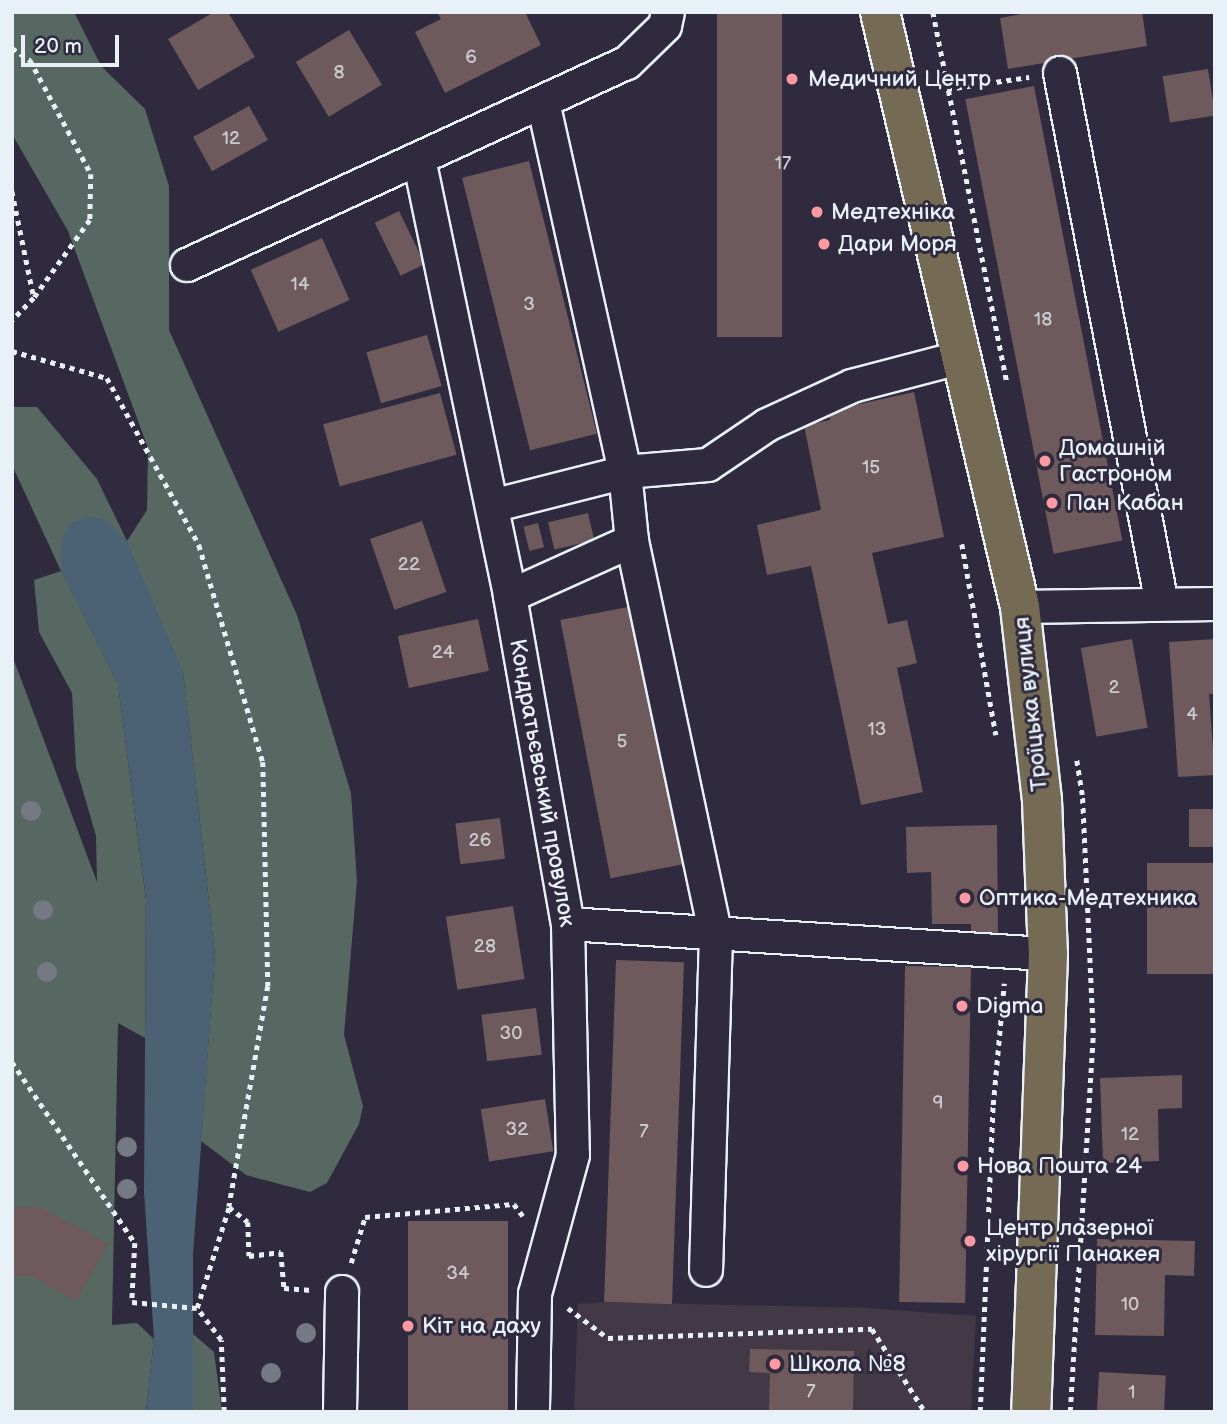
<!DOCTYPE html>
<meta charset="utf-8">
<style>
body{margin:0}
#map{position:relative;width:1227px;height:1424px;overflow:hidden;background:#2f2a3d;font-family:"Balsamiq Sans",sans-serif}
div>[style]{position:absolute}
.built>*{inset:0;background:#423846}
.green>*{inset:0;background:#566861}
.water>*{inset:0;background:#4a6273}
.building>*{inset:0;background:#6e595c;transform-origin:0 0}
.path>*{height:4.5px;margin-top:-2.25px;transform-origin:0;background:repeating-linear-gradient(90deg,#e8f1f8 0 5px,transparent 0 10px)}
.roads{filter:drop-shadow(2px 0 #e8f1f8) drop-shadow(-2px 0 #e8f1f8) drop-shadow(0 2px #e8f1f8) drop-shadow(0 -2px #e8f1f8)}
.minor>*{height:32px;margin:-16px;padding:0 16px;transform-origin:16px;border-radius:16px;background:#2f2a3d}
.major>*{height:38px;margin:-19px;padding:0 19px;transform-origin:19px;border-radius:19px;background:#756b55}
.trees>*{width:20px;height:20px;margin:-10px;border-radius:50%;background:#757983}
.dots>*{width:19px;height:19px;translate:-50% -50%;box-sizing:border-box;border:4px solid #2f2a3d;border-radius:50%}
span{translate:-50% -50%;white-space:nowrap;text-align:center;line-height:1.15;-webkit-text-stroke:6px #2f2a3d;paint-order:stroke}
.number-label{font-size:19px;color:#cacbd1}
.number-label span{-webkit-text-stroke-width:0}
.poi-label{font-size:23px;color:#e8f1f8}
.left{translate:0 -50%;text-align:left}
.street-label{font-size:23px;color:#e8f1f8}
.frame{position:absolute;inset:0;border:14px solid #e8f1f8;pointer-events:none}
.scale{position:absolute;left:21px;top:35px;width:98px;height:32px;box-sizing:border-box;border:4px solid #e8f1f8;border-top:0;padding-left:9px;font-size:21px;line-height:24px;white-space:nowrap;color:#e8f1f8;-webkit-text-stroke:5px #2f2a3d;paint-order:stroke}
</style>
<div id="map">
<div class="built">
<div style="clip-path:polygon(605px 1302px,867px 1308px,976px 1316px,971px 1412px,574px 1412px,578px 1304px)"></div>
</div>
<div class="green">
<div style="clip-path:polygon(12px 12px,74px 12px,101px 66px,145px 109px,169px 186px,169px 330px,297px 615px,351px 793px,357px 881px,344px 1035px,363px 1106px,359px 1124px,327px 1183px,310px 1192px,246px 1175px,201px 1141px,215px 955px,183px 672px,62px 571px,118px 684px,146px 900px,145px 1038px,118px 1023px,112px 1325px,137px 1323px,154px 1339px,146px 1412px,12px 1412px,12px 655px,97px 882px,96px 836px,76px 767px,72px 693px,39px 632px,34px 580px,61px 571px,12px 465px,12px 407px,37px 407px,97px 479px,127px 541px,147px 510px,148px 448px,68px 231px,12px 134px)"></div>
<div style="clip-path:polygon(193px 1334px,214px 1352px,222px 1412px,193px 1412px)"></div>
</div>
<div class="water">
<div style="clip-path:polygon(88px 516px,108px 521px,127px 541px,183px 672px,215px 955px,193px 1255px,193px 1412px,146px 1412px,154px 1339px,144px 1192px,146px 899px,118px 684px,61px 571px,62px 540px,69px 525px)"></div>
</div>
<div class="building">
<div style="clip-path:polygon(214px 12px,228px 12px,255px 57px,198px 90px,168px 39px)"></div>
<div style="clip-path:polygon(437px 12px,525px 12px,541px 45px,445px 93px,415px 32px,441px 19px)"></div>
<div style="left:717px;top:12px;width:65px;height:325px"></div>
<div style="clip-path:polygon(1033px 12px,1142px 12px,1147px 46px,1008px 69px,1000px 18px)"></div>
<div style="left:349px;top:30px;width:64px;height:62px;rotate:59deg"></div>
<div style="left:1208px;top:69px;width:47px;height:46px;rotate:81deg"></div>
<div style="left:1034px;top:86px;width:463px;height:70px;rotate:79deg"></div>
<div style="left:249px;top:106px;width:39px;height:64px;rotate:61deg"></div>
<div style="left:529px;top:161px;width:281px;height:69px;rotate:76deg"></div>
<div style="left:399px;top:211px;width:59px;height:27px;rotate:64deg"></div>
<div style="left:322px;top:238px;width:68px;height:78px;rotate:66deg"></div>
<div style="left:427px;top:335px;width:53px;height:63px;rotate:74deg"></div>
<div style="clip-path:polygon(914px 392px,944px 537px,872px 553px,888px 624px,907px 620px,917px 663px,897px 668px,923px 792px,861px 805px,811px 566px,767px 575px,757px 525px,821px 510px,804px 425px,830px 420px,828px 411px)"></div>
<div style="left:440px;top:393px;width:64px;height:121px;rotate:75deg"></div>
<div style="left:588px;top:513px;width:28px;height:41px;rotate:77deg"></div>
<div style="left:422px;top:521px;width:75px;height:55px;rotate:71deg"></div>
<div style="left:538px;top:523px;width:25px;height:15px;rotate:76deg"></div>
<div style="left:633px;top:606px;width:263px;height:74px;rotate:79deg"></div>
<div style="left:478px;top:619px;width:53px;height:82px;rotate:78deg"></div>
<div style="left:1132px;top:639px;width:90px;height:52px;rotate:80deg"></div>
<div style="clip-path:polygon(1215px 639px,1215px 694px,1209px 694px,1215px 775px,1178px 777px,1169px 642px)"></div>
<div style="left:1189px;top:809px;width:26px;height:38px"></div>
<div style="left:500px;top:818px;width:41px;height:45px;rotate:83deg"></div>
<div style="clip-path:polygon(997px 825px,998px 934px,971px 935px,971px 924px,932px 924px,931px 872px,907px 873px,906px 827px)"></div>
<div style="left:1215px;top:863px;width:111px;height:68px;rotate:90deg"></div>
<div style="left:513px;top:906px;width:74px;height:68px;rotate:81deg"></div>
<div style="left:616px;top:960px;width:68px;height:342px;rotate:2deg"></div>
<div style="left:905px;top:966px;width:66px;height:336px;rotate:1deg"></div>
<div style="left:536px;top:1008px;width:47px;height:55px;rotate:83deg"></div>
<div style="clip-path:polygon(1182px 1075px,1182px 1108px,1158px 1109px,1159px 1161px,1103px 1163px,1100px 1078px)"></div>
<div style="left:545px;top:1099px;width:53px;height:65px;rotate:81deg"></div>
<div style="clip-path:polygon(12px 1207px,42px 1208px,108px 1244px,76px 1301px,31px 1276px,12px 1276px)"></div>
<div style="left:408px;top:1221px;width:100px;height:191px"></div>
<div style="clip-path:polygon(1097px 1239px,1195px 1241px,1194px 1276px,1165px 1275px,1164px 1336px,1095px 1335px)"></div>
<div style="clip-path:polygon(750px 1349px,854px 1351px,853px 1412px,769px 1412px,770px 1373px,749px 1372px)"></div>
<div style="left:1099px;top:1372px;width:67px;height:40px;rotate:3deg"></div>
</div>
<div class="path">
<div style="left:933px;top:12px;width:378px;rotate:78.7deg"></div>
<div style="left:12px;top:48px;width:22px;rotate:34deg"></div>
<div style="left:30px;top:60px;width:129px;rotate:61.8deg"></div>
<div style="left:91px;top:174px;width:46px;rotate:91.2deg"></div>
<div style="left:90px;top:220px;width:96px;rotate:125.7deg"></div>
<div style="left:947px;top:89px;width:83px;rotate:-8.3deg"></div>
<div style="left:12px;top:191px;width:109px;rotate:78.4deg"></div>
<div style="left:34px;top:298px;width:32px;rotate:134deg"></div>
<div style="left:12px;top:351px;width:99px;rotate:15.9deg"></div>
<div style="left:107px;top:378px;width:191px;rotate:61.1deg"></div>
<div style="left:199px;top:545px;width:226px;rotate:73.6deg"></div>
<div style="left:263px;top:762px;width:224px;rotate:88.7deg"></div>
<div style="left:268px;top:986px;width:224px;rotate:100deg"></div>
<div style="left:962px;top:544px;width:194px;rotate:79.9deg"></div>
<div style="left:12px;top:1062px;width:219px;rotate:55.8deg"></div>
<div style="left:135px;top:1243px;width:59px;rotate:92.9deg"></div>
<div style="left:132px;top:1302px;width:65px;rotate:5.3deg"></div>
<div style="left:351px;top:1263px;width:48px;rotate:-73.1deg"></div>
<div style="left:365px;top:1217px;width:150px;rotate:-5deg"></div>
<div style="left:514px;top:1204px;width:15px;rotate:53deg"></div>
<div style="left:568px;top:1308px;width:50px;rotate:36.9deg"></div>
<div style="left:608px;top:1338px;width:264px;rotate:-2deg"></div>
<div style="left:872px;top:1329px;width:98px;rotate:57.4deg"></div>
<div style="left:224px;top:1412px;width:72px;rotate:-92.4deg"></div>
<div style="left:221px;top:1340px;width:40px;rotate:-127deg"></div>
<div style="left:197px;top:1308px;width:106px;rotate:-72.4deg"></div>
<div style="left:229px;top:1207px;width:24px;rotate:38deg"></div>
<div style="left:248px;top:1222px;width:34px;rotate:88deg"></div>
<div style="left:249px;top:1256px;width:32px;rotate:-7deg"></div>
<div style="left:281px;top:1252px;width:36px;rotate:85deg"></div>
<div style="left:284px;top:1288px;width:28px;rotate:4deg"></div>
<div style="left:980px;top:1412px;width:307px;rotate:-87.6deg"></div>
<div style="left:993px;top:1105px;width:122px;rotate:-84.8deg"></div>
<div style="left:1070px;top:1412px;width:380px;rotate:-86.5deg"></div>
<div style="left:1093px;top:1033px;width:238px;rotate:-92.6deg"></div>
<div style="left:1082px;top:795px;width:39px;rotate:-99deg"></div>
</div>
<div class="roads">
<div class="minor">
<div style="left:1060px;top:73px;width:541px;rotate:79.13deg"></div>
<div style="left:543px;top:102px;width:379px;rotate:77.5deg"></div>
<div style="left:625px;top:472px;width:69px;rotate:84.2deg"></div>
<div style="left:632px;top:541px;width:403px;rotate:78deg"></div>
<div style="left:716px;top:935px;width:335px;rotate:91.7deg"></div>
<div style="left:419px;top:159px;width:446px;rotate:78.2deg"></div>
<div style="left:510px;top:596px;width:333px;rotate:80deg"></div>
<div style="left:568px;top:924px;width:231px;rotate:88.8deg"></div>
<div style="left:573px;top:1155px;width:144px;rotate:105.3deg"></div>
<div style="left:535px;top:1294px;width:118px;rotate:91deg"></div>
<div style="left:187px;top:265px;width:484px;rotate:-24.7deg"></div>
<div style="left:627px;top:63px;width:53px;rotate:-44.2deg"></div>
<div style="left:665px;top:26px;width:14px;rotate:-78deg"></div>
<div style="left:492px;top:506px;width:137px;rotate:-14.3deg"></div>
<div style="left:625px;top:472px;width:83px;rotate:-4.8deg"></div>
<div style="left:708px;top:465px;width:71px;rotate:-34.1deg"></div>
<div style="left:767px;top:425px;width:94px;rotate:-24.6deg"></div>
<div style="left:852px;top:386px;width:111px;rotate:-14.7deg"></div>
<div style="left:510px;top:596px;width:134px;rotate:-24.3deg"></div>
<div style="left:1020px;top:607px;width:195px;rotate:-0.9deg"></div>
<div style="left:568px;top:924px;width:481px;rotate:3.6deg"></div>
<div style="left:340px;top:1412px;width:120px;rotate:-89deg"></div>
</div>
<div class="major">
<div style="left:880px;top:12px;width:611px;rotate:76.76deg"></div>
<div style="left:1020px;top:607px;width:194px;rotate:83.5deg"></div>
<div style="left:1042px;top:800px;width:154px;rotate:87.8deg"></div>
<div style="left:1048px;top:954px;width:458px;rotate:92.1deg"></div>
</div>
</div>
<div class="trees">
<div style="left:31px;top:811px"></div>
<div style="left:43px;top:910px"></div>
<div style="left:47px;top:972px"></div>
<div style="left:127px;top:1147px"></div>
<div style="left:127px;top:1189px"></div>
<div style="left:306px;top:1333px"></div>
<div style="left:271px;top:1373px"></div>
</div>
<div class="dots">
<div style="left:792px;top:79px;background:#ff9aa2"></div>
<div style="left:817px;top:212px;background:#ff9aa2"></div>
<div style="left:824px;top:244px;background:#ff9aa2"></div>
<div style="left:1045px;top:461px;background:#ff9aa2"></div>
<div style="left:1052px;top:503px;background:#ff9aa2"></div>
<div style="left:965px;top:898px;background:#ff9aa2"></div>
<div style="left:962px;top:1006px;background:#ff9aa2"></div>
<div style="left:963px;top:1166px;background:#ff9aa2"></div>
<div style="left:970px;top:1241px;background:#ff9aa2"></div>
<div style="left:408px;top:1326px;background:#ff9aa2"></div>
<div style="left:775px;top:1364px;background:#ff9aa2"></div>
</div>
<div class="number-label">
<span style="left:471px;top:58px">6</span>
<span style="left:339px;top:73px">8</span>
<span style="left:231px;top:139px">12</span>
<span style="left:783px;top:164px">17</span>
<span style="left:300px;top:285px">14</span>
<span style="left:529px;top:305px">3</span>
<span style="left:1043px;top:320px">18</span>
<span style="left:871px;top:468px">15</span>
<span style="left:409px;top:565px">22</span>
<span style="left:443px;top:653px">24</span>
<span style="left:1114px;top:688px">2</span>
<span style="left:1192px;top:715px">4</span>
<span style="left:877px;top:730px">13</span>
<span style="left:622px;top:742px">5</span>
<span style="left:480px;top:841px">26</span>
<span style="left:485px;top:947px">28</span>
<span style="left:511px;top:1034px">30</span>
<span style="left:938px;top:1104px">9</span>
<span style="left:517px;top:1130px">32</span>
<span style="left:644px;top:1132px">7</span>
<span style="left:1130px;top:1135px">12</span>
<span style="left:458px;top:1274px">34</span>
<span style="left:1130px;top:1305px">10</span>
<span style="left:811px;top:1392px">7</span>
<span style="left:1132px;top:1393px">1</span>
</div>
<div class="poi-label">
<span class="left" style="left:808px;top:79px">Медичний Центр</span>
<span class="left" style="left:831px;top:212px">Медтехніка</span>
<span class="left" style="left:838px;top:244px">Дари Моря</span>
<span class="left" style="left:1059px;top:461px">Домашній<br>Гастроном</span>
<span class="left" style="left:1066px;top:503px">Пан Кабан</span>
<span class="left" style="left:979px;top:898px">Оптика-Медтехника</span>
<span class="left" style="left:976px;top:1006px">Digma</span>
<span class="left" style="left:977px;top:1166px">Нова Пошта 24</span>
<span class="left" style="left:986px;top:1241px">Центр лазерної<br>хірургії Панакея</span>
<span class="left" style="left:422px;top:1326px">Кіт на даху</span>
<span class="left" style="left:789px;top:1364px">Школа №8</span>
</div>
<div class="street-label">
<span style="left:1031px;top:704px;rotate:-96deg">Троїцька вулиця</span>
<span style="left:542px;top:783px;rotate:80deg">Кондратьєвський провулок</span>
</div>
<div class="frame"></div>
<div class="scale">20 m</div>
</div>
